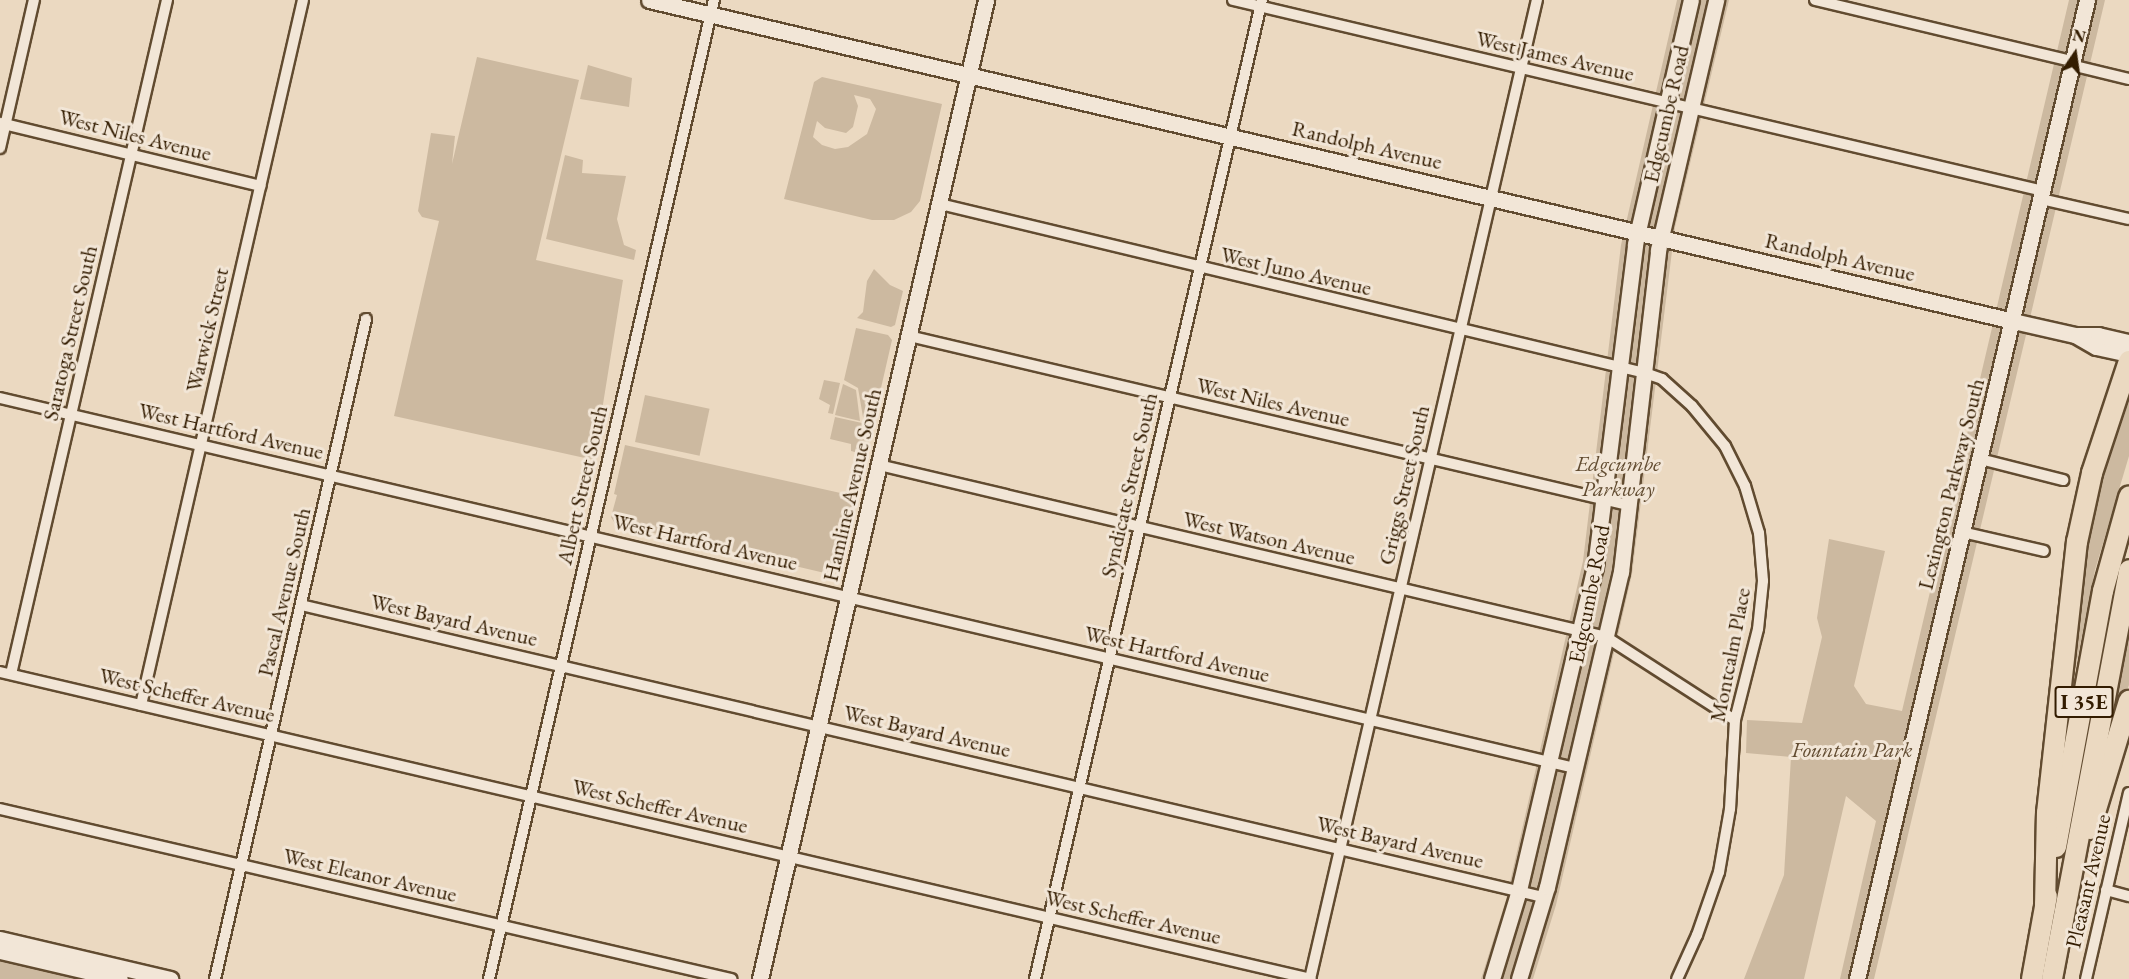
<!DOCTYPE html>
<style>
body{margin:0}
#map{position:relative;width:2129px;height:979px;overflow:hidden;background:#ebd9c1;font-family:"EB Garamond",serif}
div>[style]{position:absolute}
.green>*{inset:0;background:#ccb9a0;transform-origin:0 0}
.roads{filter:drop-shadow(2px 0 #614b30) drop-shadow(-2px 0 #614b30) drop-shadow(0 2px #614b30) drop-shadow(0 -2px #614b30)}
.street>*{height:10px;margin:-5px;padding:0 5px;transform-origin:5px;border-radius:5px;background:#f2e6d7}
.secondary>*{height:15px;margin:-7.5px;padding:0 7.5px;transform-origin:7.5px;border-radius:7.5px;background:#f2e6d7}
.highway>*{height:20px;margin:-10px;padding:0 10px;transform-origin:10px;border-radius:10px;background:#ebd9c1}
span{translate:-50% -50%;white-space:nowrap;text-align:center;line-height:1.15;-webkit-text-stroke:6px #f2e6d7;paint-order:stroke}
.shield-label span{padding:2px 4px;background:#f2e6d7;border:2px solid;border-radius:4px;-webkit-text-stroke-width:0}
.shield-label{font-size:21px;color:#331c00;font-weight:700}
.street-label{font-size:22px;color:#331c00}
.park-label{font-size:22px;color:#614b30;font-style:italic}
.north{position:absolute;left:2045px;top:24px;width:60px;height:60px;-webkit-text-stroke:4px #f2e6d7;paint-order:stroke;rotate:13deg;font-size:16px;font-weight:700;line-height:24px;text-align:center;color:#331c00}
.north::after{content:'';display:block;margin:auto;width:21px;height:27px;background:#331c00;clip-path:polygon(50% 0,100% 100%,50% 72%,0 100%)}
</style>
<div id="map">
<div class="green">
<div style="clip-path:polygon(1677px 0,1729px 0,1675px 227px,1632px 574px,1556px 905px,1533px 979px,1481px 979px,1506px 900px,1583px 561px,1621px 245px)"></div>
<div style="clip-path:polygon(2069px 0,2105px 0,1874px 979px,1840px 979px,1876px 821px,1846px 796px,1804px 979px,1744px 979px,1784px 875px,1791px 757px,1746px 753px,1747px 720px,1802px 723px,1822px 637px,1817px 618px,1829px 539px,1885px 551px,1854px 686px,1866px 704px,1902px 711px)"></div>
<div style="clip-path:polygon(477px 57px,579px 80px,536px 260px,623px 280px,594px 460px,394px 416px,439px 221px,422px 217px,418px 211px,431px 133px,455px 136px,452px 164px)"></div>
<div style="clip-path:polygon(588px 65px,632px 78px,629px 107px,580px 99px)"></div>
<div style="clip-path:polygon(evenodd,822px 77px,942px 104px,920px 201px,911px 212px,894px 220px,872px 220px,784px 199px,814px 82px,822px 77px,854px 95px,870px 99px,876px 109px,867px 134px,848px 147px,835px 149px,822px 145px,813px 137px,817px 121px,825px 128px,846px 133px,853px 127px,858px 106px,854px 95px)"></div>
<div style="clip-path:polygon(565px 155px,583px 160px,582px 173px,626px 176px,617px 219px,624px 245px,636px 250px,634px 260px,546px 239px)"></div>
<div style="clip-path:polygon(874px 269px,890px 285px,903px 291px,895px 325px,891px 327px,857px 318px,863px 312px,867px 281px)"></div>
<div style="clip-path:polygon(856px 328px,888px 335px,892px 340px,873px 423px,863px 417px,858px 388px,844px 380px)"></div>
<div style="clip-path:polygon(2129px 371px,2129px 456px,2095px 570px,2066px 717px,2081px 544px)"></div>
<div style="clip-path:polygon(824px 380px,840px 383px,833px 414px,828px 413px,830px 405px,819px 399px)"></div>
<div style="clip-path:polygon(843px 384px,856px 390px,860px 421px,835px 415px)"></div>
<div style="left:645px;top:395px;width:66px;height:48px;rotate:12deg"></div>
<div style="clip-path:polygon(835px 417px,862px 423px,869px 440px,866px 455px,851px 451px,851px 444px,830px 439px)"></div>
<div style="clip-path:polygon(625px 445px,845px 494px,854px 468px,863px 466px,835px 569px,829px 574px,615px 524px,611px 517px,617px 495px,614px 494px)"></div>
<div style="clip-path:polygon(2129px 529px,2045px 979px,2042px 979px,2109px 607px)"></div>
<div style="clip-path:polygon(2129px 622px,2129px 685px,2107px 744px)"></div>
<div style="clip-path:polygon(0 958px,90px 979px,0 979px)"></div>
</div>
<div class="roads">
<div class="street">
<div style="left:1233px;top:0;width:832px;rotate:13.27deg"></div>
<div style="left:1815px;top:0;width:264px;rotate:13.4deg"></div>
<div style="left:2071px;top:65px;width:60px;rotate:13.6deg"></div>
<div style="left:0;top:123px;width:268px;rotate:13.6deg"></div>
<div style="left:0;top:148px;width:152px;rotate:-77.1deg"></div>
<div style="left:2041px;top:199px;width:90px;rotate:12.8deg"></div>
<div style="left:940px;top:204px;width:725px;rotate:13.48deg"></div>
<div style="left:1645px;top:373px;width:18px;rotate:19deg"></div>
<div style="left:1662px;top:379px;width:40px;rotate:42deg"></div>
<div style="left:1692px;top:406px;width:52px;rotate:50.5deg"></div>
<div style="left:1725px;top:446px;width:45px;rotate:63.4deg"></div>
<div style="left:1745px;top:486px;width:49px;rotate:73.4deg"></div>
<div style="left:1759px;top:533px;width:48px;rotate:85.2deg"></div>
<div style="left:1763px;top:581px;width:48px;rotate:95.9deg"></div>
<div style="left:1758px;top:629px;width:94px;rotate:104.2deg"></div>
<div style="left:1735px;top:720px;width:89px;rotate:93.2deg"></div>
<div style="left:1730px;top:809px;width:64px;rotate:99.9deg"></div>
<div style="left:1719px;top:872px;width:67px;rotate:109.2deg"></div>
<div style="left:1697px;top:935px;width:48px;rotate:114.4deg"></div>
<div style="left:909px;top:336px;width:739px;rotate:13.23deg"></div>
<div style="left:0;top:398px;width:1618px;rotate:13.22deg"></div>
<div style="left:1980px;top:459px;width:86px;rotate:14.2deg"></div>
<div style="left:879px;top:465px;width:747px;rotate:13.31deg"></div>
<div style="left:1606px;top:637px;width:153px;rotate:32.8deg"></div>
<div style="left:1962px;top:532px;width:84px;rotate:13deg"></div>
<div style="left:301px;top:605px;width:1276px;rotate:13.23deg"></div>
<div style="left:0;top:672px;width:1346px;rotate:13.18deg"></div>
<div style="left:11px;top:674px;width:692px;rotate:-76.97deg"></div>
<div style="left:141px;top:705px;width:723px;rotate:-77.06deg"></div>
<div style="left:0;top:809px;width:751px;rotate:13.09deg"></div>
<div style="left:2106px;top:890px;width:24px;rotate:15deg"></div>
<div style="left:215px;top:979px;width:677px;rotate:-77.11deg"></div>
<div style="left:489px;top:979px;width:1005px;rotate:-77.06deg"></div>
<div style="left:1035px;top:979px;width:1005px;rotate:-76.95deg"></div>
<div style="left:1310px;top:979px;width:1005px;rotate:-76.95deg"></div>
<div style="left:2086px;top:979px;width:191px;rotate:-77deg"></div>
</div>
<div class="secondary">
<div style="left:649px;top:0;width:1401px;rotate:13.24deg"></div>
<div style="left:2013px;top:321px;width:64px;rotate:12.7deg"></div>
<div style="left:2075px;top:335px;width:24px;rotate:30deg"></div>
<div style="left:2096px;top:347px;width:34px;rotate:12deg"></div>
<div style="left:2078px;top:335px;width:20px"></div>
<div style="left:2098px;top:335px;width:32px;rotate:13deg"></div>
<div style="left:0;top:939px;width:175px;rotate:13.2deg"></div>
<div style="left:0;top:951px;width:123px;rotate:13.1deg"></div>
<div style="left:760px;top:979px;width:1005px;rotate:-77deg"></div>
<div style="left:1492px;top:979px;width:93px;rotate:-73.1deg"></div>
<div style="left:1519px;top:890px;width:332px;rotate:-76.8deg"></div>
<div style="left:1595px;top:567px;width:325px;rotate:-82.9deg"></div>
<div style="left:1635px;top:244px;width:250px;rotate:-77.1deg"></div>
<div style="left:1519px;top:979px;width:96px;rotate:-73.1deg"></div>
<div style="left:1547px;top:887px;width:324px;rotate:-76.8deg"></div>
<div style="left:1621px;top:572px;width:324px;rotate:-83.4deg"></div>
<div style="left:1658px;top:250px;width:257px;rotate:-76.9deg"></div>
<div style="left:1857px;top:979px;width:1006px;rotate:-76.78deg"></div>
</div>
<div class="highway">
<div style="left:2090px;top:829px;width:134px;rotate:-73.1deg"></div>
<div style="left:2056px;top:847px;width:260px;rotate:-79.6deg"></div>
<div style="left:2103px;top:591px;width:98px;rotate:-74.5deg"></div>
<div style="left:2045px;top:907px;width:94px;rotate:-88.8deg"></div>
<div style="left:2047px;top:813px;width:273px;rotate:-83.7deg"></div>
<div style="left:2077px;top:542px;width:71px;rotate:-77.7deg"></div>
<div style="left:2092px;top:473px;width:118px;rotate:-71.7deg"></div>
<div style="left:2032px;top:979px;width:84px;rotate:-79.8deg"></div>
<div style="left:2052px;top:979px;width:416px;rotate:-79.3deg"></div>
</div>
</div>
<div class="shield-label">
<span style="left:2084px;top:702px">I 35E</span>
</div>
<div class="street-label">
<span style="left:1555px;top:56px;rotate:13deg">West James Avenue</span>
<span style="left:1666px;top:114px;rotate:-77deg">Edgcumbe Road</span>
<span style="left:135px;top:135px;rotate:14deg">West Niles Avenue</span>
<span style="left:1367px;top:145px;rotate:13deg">Randolph Avenue</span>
<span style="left:1840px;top:257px;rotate:13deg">Randolph Avenue</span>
<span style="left:1296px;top:271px;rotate:13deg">West Juno Avenue</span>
<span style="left:207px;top:330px;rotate:-77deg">Warwick Street</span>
<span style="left:70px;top:333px;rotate:-77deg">Saratoga Street South</span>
<span style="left:1273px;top:402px;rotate:13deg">West Niles Avenue</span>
<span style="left:231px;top:431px;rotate:13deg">West Hartford Avenue</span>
<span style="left:1951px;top:484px;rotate:-76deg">Lexington Parkway South</span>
<span style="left:582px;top:485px;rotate:-77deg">Albert Street South</span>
<span style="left:852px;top:485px;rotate:-77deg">Hamline Avenue South</span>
<span style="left:1129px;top:485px;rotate:-77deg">Syndicate Street South</span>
<span style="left:1404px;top:485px;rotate:-77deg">Griggs Street South</span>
<span style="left:1269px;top:538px;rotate:13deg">West Watson Avenue</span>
<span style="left:705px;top:542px;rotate:13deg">West Hartford Avenue</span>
<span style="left:284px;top:592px;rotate:-77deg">Pascal Avenue South</span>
<span style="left:1589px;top:594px;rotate:-79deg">Edgcumbe Road</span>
<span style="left:454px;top:620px;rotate:13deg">West Bayard Avenue</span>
<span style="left:1177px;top:654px;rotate:13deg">West Hartford Avenue</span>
<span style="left:1730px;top:655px;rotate:-79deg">Montcalm Place</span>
<span style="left:187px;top:695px;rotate:13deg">West Scheffer Avenue</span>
<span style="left:927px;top:731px;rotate:13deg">West Bayard Avenue</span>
<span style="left:660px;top:806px;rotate:13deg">West Scheffer Avenue</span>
<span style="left:1400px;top:842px;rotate:13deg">West Bayard Avenue</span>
<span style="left:370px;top:875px;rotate:13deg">West Eleanor Avenue</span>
<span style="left:2088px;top:881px;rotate:-77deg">Pleasant Avenue</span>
<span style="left:1133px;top:917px;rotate:13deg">West Scheffer Avenue</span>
</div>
<div class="park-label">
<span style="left:1618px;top:476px">Edgcumbe<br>Parkway</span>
<span style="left:1852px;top:750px">Fountain Park</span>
</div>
<div class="north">N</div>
</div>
